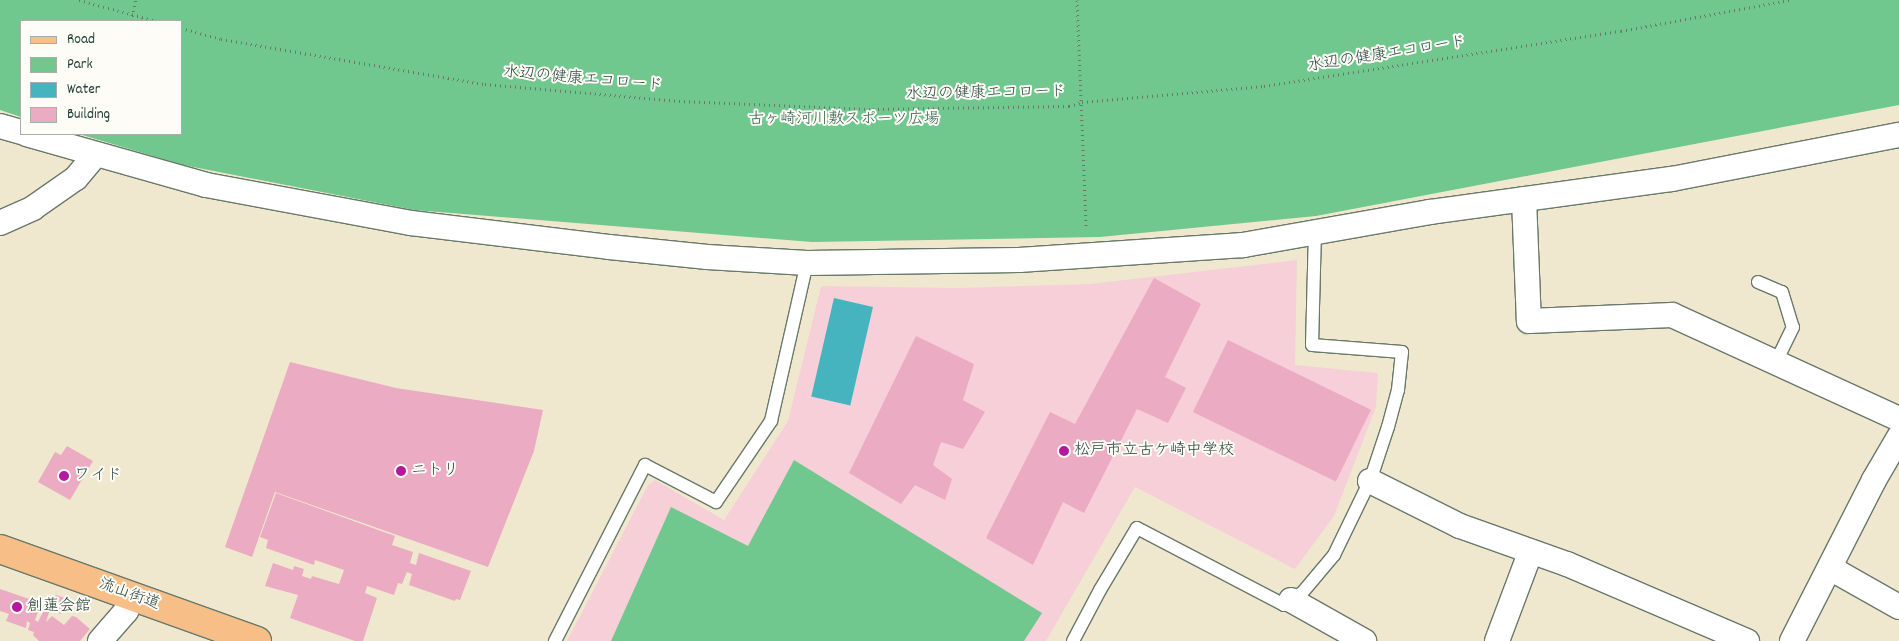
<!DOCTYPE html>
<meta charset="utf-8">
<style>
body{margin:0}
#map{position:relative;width:1899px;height:641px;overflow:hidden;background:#f0e8ce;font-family:Dekko,"Klee One",sans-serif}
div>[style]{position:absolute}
.built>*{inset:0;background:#f6cfd8}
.green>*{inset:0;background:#70c88e}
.water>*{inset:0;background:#45b4bf;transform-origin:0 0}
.building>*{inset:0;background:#ebabc2;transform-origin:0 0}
.path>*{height:3px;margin-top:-1.5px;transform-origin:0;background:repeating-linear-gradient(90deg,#68796a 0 1px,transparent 0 5px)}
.roads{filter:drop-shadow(1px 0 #68796a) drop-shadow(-1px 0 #68796a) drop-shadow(0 1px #68796a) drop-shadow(0 -1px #68796a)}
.lane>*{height:12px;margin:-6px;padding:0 6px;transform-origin:6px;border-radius:6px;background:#fff}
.street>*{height:24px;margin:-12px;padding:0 12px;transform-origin:12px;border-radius:12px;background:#fff}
.primary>*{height:28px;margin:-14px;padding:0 14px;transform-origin:14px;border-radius:14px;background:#f7be87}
.dots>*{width:14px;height:14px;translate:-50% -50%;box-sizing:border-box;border:2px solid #fdfcf7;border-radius:50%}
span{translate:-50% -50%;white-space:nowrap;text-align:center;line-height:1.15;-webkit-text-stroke:4px #fdfcf7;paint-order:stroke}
.street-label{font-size:16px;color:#1f3d34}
.park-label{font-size:16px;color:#33604a}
.poi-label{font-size:16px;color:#1f3d34}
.left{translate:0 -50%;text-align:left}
.legend{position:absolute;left:20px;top:20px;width:162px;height:115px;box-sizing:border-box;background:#fdfcf7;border:1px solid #a4b0a9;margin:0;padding:6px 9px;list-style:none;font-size:15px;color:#1f3d34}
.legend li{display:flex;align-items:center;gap:10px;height:25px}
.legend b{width:25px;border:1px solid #a4b0a9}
</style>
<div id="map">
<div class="built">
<div style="clip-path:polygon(1297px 260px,1295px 365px,1378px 373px,1376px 407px,1334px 516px,1295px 569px,1135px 487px,1046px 641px,567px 641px,648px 485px,655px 480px,724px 520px,788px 421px,821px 286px,957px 288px,1090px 284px)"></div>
</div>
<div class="green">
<div style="clip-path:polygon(0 0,1899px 0,1899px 105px,1316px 216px,1100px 237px,812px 242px,414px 210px,183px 165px,79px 134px,181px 134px,181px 21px,21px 21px,21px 117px,0 110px)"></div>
<div style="clip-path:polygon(794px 460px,1042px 613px,1024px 641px,611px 641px,671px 507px,748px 546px)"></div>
</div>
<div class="water">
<div style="left:834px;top:298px;width:40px;height:101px;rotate:13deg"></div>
</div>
<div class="building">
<div style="clip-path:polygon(1154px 278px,1201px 304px,1165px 377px,1186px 388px,1168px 423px,1137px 409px,1084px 513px,1063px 502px,1033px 565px,986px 538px,1050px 412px,1075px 424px)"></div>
<div style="clip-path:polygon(916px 336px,974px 364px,963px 400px,985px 412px,963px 449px,941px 442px,933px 465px,952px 479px,945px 500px,915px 485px,901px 504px,849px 473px)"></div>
<div style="left:1228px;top:340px;width:159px;height:80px;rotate:26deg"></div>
<div style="clip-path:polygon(290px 362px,396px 388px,543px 410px,534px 451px,488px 567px,275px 492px,252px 557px,225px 547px)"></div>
<div style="clip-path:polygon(67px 446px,93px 461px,70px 500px,38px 482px,55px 452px,61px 455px)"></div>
<div style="clip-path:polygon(276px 493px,395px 536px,392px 545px,413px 552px,410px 563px,416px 565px,419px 553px,471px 571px,460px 600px,456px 599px,455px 601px,409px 585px,412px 574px,407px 572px,402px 584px,398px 583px,394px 595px,367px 586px,365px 593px,377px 598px,363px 641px,355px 641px,290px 618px,298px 595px,265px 586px,273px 563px,293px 570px,294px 566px,304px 569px,302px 576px,311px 579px,312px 576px,339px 584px,344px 570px,315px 560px,314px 565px,266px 548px,268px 540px,260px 537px)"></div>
<div style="clip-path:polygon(0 589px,41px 603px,35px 620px,38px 622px,47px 604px,51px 605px,56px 595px,68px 599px,61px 614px,50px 609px,46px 622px,52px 616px,64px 625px,72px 616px,76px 617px,90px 629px,80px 641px,39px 641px,33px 635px,34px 632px,28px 630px,30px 623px,27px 621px,26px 628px,6px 621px,9px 614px,0 611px)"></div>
</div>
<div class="path">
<div style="left:79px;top:0;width:81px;rotate:15.1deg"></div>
<div style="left:1077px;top:0;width:229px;rotate:87.7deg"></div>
<div style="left:131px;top:21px;width:22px;rotate:-77deg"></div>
<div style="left:181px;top:28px;width:41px;rotate:15.4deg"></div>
<div style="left:221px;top:39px;width:268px;rotate:9.7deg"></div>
<div style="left:485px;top:84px;width:195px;rotate:5deg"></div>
<div style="left:679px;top:101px;width:194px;rotate:2.4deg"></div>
<div style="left:873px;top:109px;width:196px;rotate:-0.9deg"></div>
<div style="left:1069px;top:106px;width:14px;rotate:-17deg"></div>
<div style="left:1082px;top:102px;width:183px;rotate:-5deg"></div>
<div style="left:1264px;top:86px;width:361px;rotate:-8.8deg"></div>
<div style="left:1621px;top:31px;width:172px;rotate:-10.4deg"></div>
</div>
<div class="roads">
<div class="lane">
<div style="left:1758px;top:282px;width:26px;rotate:23deg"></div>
<div style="left:1782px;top:292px;width:37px;rotate:73deg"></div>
<div style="left:1793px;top:327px;width:39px;rotate:116deg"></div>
<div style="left:555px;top:641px;width:198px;rotate:-62.9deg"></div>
<div style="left:645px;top:465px;width:80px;rotate:27.5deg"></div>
<div style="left:716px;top:502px;width:98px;rotate:-55.8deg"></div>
<div style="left:771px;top:421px;width:162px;rotate:-77.2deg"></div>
<div style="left:1073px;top:641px;width:58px;rotate:-62.1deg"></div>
<div style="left:1100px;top:590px;width:72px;rotate:-59.2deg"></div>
<div style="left:1137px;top:528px;width:166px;rotate:27.6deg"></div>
<div style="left:1284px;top:605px;width:22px;rotate:-34deg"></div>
<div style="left:1302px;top:593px;width:50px;rotate:-49.9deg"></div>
<div style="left:1334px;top:555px;width:82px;rotate:-64.1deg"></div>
<div style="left:1370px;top:481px;width:57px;rotate:-71.6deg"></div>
<div style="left:1388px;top:427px;width:38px;rotate:-75deg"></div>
<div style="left:1398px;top:390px;width:38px;rotate:-84deg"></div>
<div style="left:1402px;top:352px;width:90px;rotate:-175.6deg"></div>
<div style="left:1312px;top:345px;width:112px;rotate:-88.5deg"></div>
</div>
<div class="street">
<div style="left:0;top:126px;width:22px;rotate:16deg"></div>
<div style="left:26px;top:134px;width:187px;rotate:15.8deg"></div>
<div style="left:206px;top:185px;width:208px;rotate:10.5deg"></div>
<div style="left:411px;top:223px;width:199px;rotate:6.9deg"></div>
<div style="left:609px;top:247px;width:99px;rotate:5.8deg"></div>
<div style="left:707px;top:257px;width:100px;rotate:3.4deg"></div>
<div style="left:807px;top:263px;width:212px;rotate:-0.8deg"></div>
<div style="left:1019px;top:260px;width:225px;rotate:-3.8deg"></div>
<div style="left:1243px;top:245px;width:190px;rotate:-10deg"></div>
<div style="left:1430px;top:212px;width:244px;rotate:-7.8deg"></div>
<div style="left:1672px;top:179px;width:231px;rotate:-11deg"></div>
<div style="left:1524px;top:199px;width:122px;rotate:87.7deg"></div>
<div style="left:1529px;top:321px;width:143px;rotate:-2.4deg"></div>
<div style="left:1672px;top:315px;width:250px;rotate:24.6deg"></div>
<div style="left:0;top:223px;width:36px;rotate:-24deg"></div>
<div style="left:33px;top:208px;width:52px;rotate:-34.9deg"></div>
<div style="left:76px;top:178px;width:30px;rotate:-50deg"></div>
<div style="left:1370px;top:481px;width:101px;rotate:26.6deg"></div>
<div style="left:1460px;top:526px;width:114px;rotate:19.6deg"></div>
<div style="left:1567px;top:564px;width:196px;rotate:23.2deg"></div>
<div style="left:1830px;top:568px;width:79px;rotate:29.5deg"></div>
<div style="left:1291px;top:600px;width:84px;rotate:29.3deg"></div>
<div style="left:100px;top:641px;width:40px;rotate:-49deg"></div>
<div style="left:126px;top:611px;width:16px;rotate:-72deg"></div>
<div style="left:1497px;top:641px;width:94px;rotate:-69.4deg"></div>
<div style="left:1792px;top:641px;width:181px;rotate:-63deg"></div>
<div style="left:1874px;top:480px;width:50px;rotate:-59.8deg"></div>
</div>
<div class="primary">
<div style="left:0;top:549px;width:273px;rotate:19.7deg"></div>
</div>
</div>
<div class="dots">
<div style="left:1064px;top:451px;background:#b5179e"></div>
<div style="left:401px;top:471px;background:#b5179e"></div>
<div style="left:64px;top:476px;background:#b5179e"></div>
<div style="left:17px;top:607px;background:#b5179e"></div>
</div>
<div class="street-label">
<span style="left:1387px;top:55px;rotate:-9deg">水辺の健康エコロード</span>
<span style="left:583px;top:80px;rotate:5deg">水辺の健康エコロード</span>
<span style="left:986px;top:94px;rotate:-1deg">水辺の健康エコロード</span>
<span style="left:129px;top:595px;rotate:20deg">流山街道</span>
</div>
<div class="park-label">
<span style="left:844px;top:120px">古ヶ崎河川敷スポーツ広場</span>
</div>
<div class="poi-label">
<span class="left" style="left:1074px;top:451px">松戸市立古ケ崎中学校</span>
<span class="left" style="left:411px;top:471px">ニトリ</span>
<span class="left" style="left:74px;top:476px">ワイド</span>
<span class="left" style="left:27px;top:607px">創蓮会館</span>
</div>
<ul class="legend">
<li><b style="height:6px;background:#f7be87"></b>Road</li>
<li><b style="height:14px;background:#70c88e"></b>Park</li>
<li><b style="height:14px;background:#45b4bf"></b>Water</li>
<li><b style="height:14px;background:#ebabc2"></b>Building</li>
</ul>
</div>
